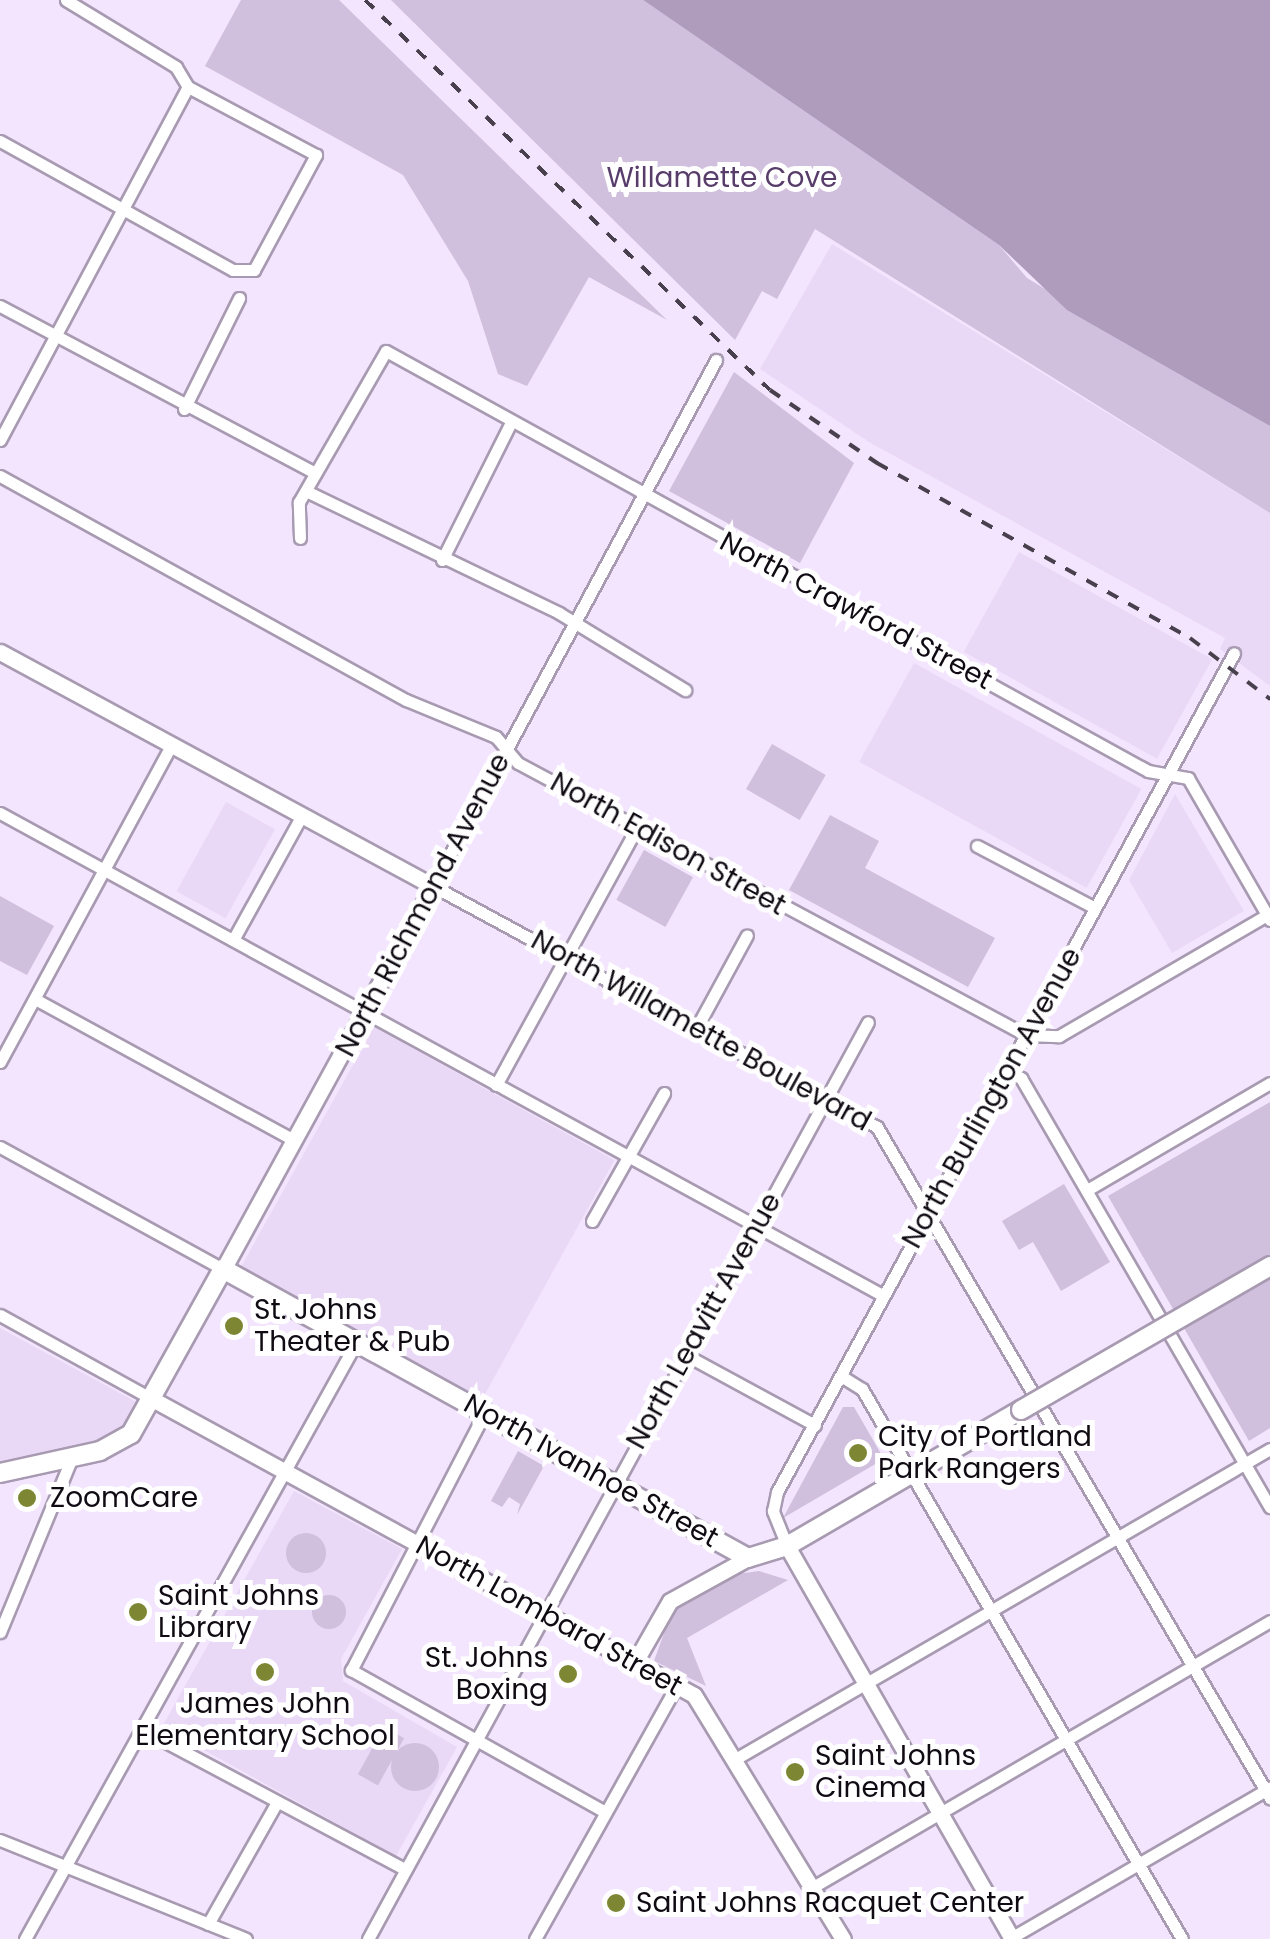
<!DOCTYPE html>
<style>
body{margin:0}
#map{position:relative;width:1270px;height:1939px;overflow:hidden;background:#f3e5fe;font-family:Poppins,sans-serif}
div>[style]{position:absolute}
.built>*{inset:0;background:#ead8f7;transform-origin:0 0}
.green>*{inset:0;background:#d0bfdd;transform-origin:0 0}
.round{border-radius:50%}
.water>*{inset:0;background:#af9cbc}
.roads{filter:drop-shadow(2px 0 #a79ab1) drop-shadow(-2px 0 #a79ab1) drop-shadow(0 2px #a79ab1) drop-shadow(0 -2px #a79ab1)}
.street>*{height:11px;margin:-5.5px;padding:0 5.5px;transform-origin:5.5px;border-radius:5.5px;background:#fff}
.secondary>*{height:15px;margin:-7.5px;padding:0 7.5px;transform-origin:7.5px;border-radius:7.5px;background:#fff}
.primary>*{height:18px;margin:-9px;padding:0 9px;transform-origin:9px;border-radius:9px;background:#fff}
.rail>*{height:4px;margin-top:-2px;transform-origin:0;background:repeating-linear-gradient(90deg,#48414d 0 12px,transparent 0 24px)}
.bridges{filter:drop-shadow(2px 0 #a79ab1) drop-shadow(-2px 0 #a79ab1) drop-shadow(0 2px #a79ab1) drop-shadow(0 -2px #a79ab1)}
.primary-bridge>*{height:18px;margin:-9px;padding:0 9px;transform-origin:9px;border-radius:9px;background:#fff}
.dots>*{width:28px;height:28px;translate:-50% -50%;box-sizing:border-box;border:5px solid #fff;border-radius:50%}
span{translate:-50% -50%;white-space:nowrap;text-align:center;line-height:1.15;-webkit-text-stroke:10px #fff;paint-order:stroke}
.park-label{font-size:28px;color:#583d6a}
.street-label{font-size:28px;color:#100b13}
.poi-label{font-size:28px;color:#100b13}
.left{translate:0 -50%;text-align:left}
.right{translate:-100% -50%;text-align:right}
</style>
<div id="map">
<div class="built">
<div style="clip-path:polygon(832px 244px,1270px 513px,1270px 686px,1220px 649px,1225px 638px,869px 442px,760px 369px)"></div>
<div style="left:1019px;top:552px;width:221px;height:114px;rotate:29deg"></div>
<div style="left:914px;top:663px;width:260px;height:113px;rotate:29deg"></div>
<div style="clip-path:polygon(1175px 794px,1244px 911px,1172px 953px,1129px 880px)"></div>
<div style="left:226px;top:802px;width:56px;height:102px;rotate:29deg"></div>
<div style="left:374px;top:1027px;width:275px;height:274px;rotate:29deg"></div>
<div style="clip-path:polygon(0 1328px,138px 1403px,128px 1423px,103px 1441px,0 1463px)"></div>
<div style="clip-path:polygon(294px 1491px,402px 1549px,341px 1659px,343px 1681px,457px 1747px,396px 1856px,162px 1727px)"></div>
</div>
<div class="green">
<div style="clip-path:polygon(241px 0,339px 0,667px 320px,589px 277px,527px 386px,498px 374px,468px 281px,403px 175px,205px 66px)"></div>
<div style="clip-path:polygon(391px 0,643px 0,999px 245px,1027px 278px,1270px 426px,1270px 513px,815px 229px,777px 299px,762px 291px,735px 340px)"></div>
<div style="clip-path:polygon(734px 372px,854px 463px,800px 563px,669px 491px)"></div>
<div style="left:772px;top:744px;width:62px;height:52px;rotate:30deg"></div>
<div style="clip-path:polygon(830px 815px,879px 841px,865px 868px,995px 938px,968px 987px,789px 890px)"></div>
<div style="left:644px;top:850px;width:56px;height:57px;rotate:29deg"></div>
<div style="clip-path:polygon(0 896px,54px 926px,27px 975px,0 961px)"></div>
<div style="clip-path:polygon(1270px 1102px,1270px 1428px,1249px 1441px,1108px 1196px)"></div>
<div style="clip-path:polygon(1064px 1184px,1110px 1262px,1061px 1291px,1033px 1242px,1019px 1250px,1002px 1221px)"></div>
<div style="clip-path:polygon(843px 1407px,854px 1407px,884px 1459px,783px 1518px)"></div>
<div style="clip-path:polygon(518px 1451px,544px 1466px,517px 1515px,520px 1504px,509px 1497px,502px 1507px,491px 1501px)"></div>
<div class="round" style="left:286px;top:1533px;width:40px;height:40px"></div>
<div style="clip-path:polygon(759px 1571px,788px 1580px,687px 1638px,706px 1686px,654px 1661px,672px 1611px,731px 1575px)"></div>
<div class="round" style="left:312px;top:1595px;width:34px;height:34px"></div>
<div style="left:384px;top:1727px;width:23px;height:54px;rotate:29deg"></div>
<div class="round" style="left:391px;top:1743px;width:48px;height:48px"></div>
</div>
<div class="water">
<div style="clip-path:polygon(643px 0,1270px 0,1270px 426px,1067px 310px,999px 245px)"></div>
</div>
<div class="roads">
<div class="street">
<div style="left:66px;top:0;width:129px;rotate:31.3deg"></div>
<div style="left:176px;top:67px;width:23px;rotate:59deg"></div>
<div style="left:0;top:141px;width:266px;rotate:29deg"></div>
<div style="left:233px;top:270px;width:21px"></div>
<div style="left:254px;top:270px;width:131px;rotate:-61.7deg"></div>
<div style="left:316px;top:155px;width:145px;rotate:-152deg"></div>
<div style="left:0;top:306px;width:357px;rotate:27.9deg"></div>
<div style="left:716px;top:360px;width:597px;rotate:118.28deg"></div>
<div style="left:433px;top:886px;width:505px;rotate:28.49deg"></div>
<div style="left:877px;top:1127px;width:778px;rotate:59.64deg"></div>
<div style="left:184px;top:409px;width:124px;rotate:-63.6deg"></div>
<div style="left:0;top:440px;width:400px;rotate:-62deg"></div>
<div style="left:0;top:476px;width:464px;rotate:28.9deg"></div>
<div style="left:406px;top:700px;width:97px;rotate:22.3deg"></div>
<div style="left:496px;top:737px;width:34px;rotate:50deg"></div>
<div style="left:518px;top:763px;width:576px;rotate:28.17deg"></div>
<div style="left:1026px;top:1035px;width:33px;rotate:2deg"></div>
<div style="left:1059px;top:1036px;width:241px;rotate:-30.2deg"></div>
<div style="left:306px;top:491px;width:281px;rotate:25.7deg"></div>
<div style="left:559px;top:613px;width:148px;rotate:31.4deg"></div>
<div style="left:300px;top:538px;width:36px;rotate:-92deg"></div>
<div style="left:299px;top:502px;width:174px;rotate:-60.1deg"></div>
<div style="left:386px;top:351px;width:870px;rotate:28.86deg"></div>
<div style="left:1148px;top:771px;width:41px;rotate:9.9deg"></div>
<div style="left:1188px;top:778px;width:164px;rotate:60deg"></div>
<div style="left:442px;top:560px;width:150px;rotate:-63.4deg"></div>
<div style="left:0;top:813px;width:1007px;rotate:28.65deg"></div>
<div style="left:977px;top:846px;width:133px;rotate:27.7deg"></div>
<div style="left:233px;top:940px;width:141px;rotate:-61.1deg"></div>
<div style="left:35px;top:999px;width:296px;rotate:28.6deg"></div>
<div style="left:698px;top:1025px;width:102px;rotate:-61.4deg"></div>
<div style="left:0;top:1062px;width:359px;rotate:-61.6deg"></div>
<div style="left:1006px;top:1071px;width:17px;rotate:25deg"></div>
<div style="left:1021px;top:1078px;width:496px;rotate:59.9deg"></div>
<div style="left:496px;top:1085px;width:294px;rotate:-61.3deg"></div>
<div style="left:0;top:1147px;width:254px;rotate:28.7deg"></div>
<div style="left:1087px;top:1190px;width:212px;rotate:-30.3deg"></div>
<div style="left:592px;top:1221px;width:147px;rotate:-60.6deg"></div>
<div style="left:0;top:1315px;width:176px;rotate:28.9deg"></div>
<div style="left:684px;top:1354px;width:149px;rotate:28.5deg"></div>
<div style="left:841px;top:1376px;width:25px;rotate:32deg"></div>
<div style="left:862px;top:1389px;width:636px;rotate:59.81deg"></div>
<div style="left:485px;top:1412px;width:291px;rotate:117.4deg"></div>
<div style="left:351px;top:1670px;width:289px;rotate:29.2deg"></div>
<div style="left:787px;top:1546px;width:38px;rotate:-112deg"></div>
<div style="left:773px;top:1511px;width:19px;rotate:-78deg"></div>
<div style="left:777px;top:1492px;width:955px;rotate:-61.42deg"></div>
<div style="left:0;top:1632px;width:189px;rotate:-67.6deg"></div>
<div style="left:145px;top:1731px;width:294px;rotate:28deg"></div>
<div style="left:737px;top:1758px;width:616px;rotate:-30.1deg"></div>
<div style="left:0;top:1840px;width:265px;rotate:21.9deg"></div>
<div style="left:813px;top:1887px;width:529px;rotate:-30.2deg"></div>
<div style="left:208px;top:1924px;width:140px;rotate:-60.5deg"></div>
<div style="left:25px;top:1939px;width:684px;rotate:-60.96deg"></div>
<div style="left:368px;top:1939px;width:1044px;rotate:-61.4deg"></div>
<div style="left:535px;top:1939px;width:291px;rotate:-60.8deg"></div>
<div style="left:1009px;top:1939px;width:302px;rotate:-30.1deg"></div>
</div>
<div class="secondary">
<div style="left:0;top:652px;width:492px;rotate:28.4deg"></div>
<div style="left:433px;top:886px;width:437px;rotate:118.7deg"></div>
<div style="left:154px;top:1400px;width:615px;rotate:28.65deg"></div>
<div style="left:694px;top:1695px;width:286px;rotate:58.6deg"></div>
<div style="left:787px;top:1546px;width:453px;rotate:60.2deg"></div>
<div style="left:635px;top:1662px;width:70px;rotate:-60.2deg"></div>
<div style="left:670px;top:1601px;width:89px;rotate:-28.9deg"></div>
</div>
<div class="primary">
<div style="left:0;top:1473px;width:102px;rotate:-12.4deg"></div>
<div style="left:100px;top:1451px;width:35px;rotate:-29deg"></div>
<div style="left:131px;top:1434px;width:189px;rotate:-60.9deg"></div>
<div style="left:223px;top:1269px;width:599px;rotate:28.83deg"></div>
<div style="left:748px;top:1558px;width:41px;rotate:-17.1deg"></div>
<div style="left:787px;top:1546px;width:271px;rotate:-30.2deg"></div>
</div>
</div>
<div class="rail">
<div style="left:365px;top:0;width:562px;rotate:43.92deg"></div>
<div style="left:770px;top:390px;width:130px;rotate:34.3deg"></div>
<div style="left:877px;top:463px;width:359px;rotate:29.2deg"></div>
<div style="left:1190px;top:638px;width:101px;rotate:37.3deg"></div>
</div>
<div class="bridges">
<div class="primary-bridge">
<div style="left:1021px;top:1410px;width:288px;rotate:-30deg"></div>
</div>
</div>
<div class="dots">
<div style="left:234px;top:1326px;background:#7d8633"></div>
<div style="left:858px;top:1453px;background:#7d8633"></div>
<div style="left:27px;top:1498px;background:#7d8633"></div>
<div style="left:138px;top:1612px;background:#7d8633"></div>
<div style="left:265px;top:1672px;background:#7d8633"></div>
<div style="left:568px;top:1674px;background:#7d8633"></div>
<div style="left:795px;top:1772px;background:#7d8633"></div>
<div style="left:616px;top:1903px;background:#7d8633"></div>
</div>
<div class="park-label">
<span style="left:722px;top:178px">Willamette Cove</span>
</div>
<div class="street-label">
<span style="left:856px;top:611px;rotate:28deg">North Crawford Street</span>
<span style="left:668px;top:844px;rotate:29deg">North Edison Street</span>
<span style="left:423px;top:905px;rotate:-62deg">North Richmond Avenue</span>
<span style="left:701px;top:1031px;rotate:29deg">North Willamette Boulevard</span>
<span style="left:992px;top:1098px;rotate:-61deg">North Burlington Avenue</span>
<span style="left:704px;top:1321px;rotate:-61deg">North Leavitt Avenue</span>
<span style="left:591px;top:1471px;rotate:29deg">North Ivanhoe Street</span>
<span style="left:549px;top:1616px;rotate:29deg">North Lombard Street</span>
</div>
<div class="poi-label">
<span class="left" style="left:254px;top:1326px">St. Johns<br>Theater &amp; Pub</span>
<span class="left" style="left:878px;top:1453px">City of Portland<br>Park Rangers</span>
<span class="left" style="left:50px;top:1498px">ZoomCare</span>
<span class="left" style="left:158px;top:1612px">Saint Johns<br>Library</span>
<span class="right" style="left:548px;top:1674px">St. Johns<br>Boxing</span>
<span style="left:265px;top:1720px">James John<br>Elementary School</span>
<span class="left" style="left:815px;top:1772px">Saint Johns<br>Cinema</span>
<span class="left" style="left:636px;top:1903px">Saint Johns Racquet Center</span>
</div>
</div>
